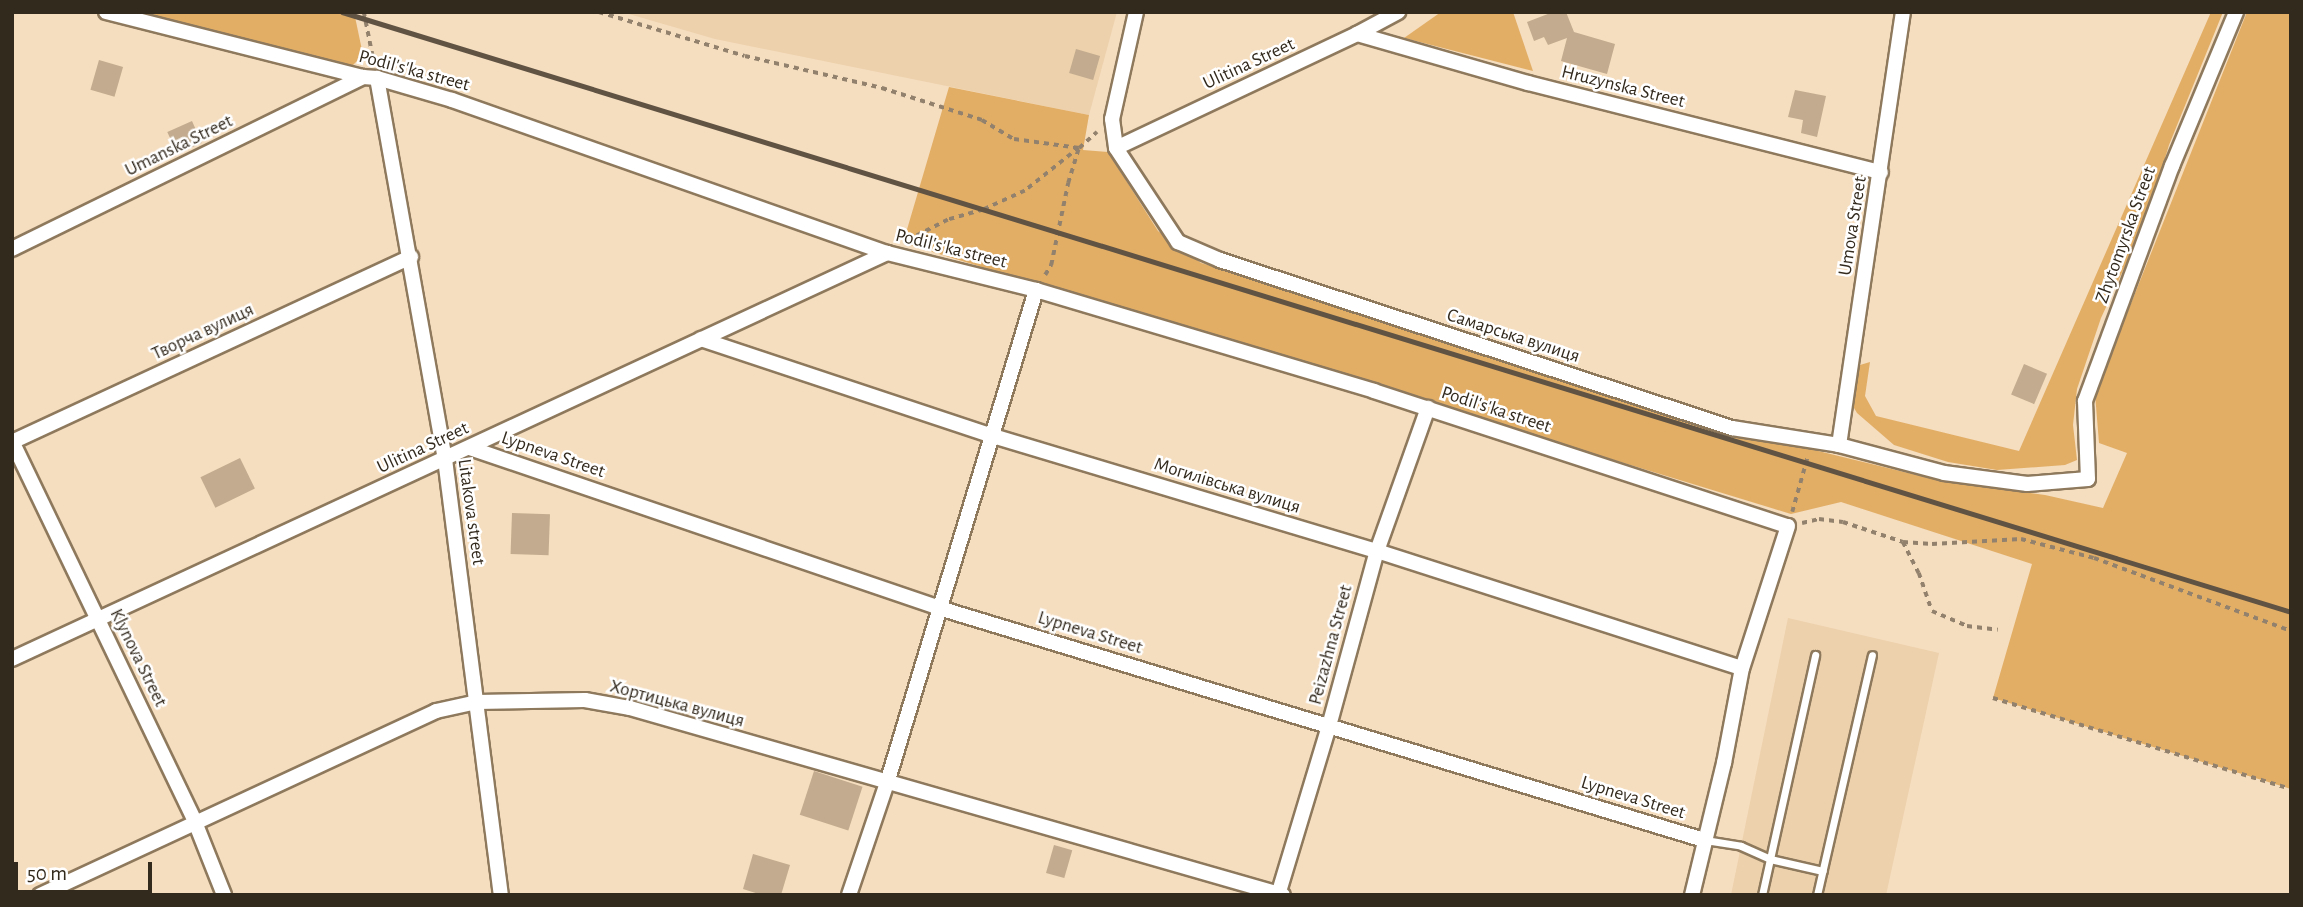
<!DOCTYPE html>
<meta charset="utf-8">
<style>
body{margin:0}
#map{position:relative;width:2303px;height:907px;overflow:hidden;background:#f5ddbf;font-family:"Alegreya Sans",sans-serif}
div>[style]{position:absolute}
.built>*{inset:0;background:#edd1ac}
.green>*{inset:0;background:#e2ae66}
.building>*{inset:0;background:#c2ab8e;transform-origin:0 0}
.path>*{height:3.5px;margin-top:-1.75px;transform-origin:0;background:repeating-linear-gradient(90deg,#92826d 0 5px,transparent 0 10px)}
.roads{filter:drop-shadow(2px 0 #8e795d) drop-shadow(-2px 0 #8e795d) drop-shadow(0 2px #8e795d) drop-shadow(0 -2px #8e795d)}
.lane>*{height:7px;margin:-3.5px;padding:0 3.5px;transform-origin:3.5px;border-radius:3.5px;background:#fff}
.street>*{height:14px;margin:-7px;padding:0 7px;transform-origin:7px;border-radius:7px;background:#fff}
.rail>*{height:5px;margin:-2.5px;padding:0 2.5px;transform-origin:2.5px;border-radius:2.5px;background:#605343}
span{translate:-50% -50%;white-space:nowrap;text-align:center;line-height:1.15;-webkit-text-stroke:5px #fff;paint-order:stroke}
.street-label{font-size:19px;color:#332a1e}
.frame{position:absolute;inset:0;border:14px solid #332a1e;pointer-events:none}
.scale{position:absolute;left:14px;top:862px;width:138px;height:32px;box-sizing:border-box;border:4px solid #332a1e;border-top:0;padding-left:9px;font-size:21px;line-height:24px;white-space:nowrap;color:#332a1e;-webkit-text-stroke:5px #fff;paint-order:stroke}
</style>
<div id="map">
<div class="built">
<div style="clip-path:polygon(622px 12px,1117px 12px,1089px 115px,715px 39px)"></div>
<div style="clip-path:polygon(1788px 618px,1939px 653px,1886px 895px,1731px 895px)"></div>
</div>
<div class="green">
<div style="clip-path:polygon(127px 12px,354px 12px,363px 55px,350px 68px)"></div>
<div style="clip-path:polygon(1441px 12px,1513px 12px,1533px 71px,1404px 38px)"></div>
<div style="clip-path:polygon(2211px 12px,2223px 12px,2169px 145px,2146px 221px,2101px 318px,2077px 389px,2073px 425px,2077px 460px,2065px 465px,1997px 470px,1948px 462px,1894px 445px,1857px 413px,1850px 401px,1860px 365px,1870px 362px,1865px 396px,1876px 416px,2019px 451px)"></div>
<div style="clip-path:polygon(2247px 12px,2291px 12px,2291px 789px,1993px 698px,2032px 564px,1841px 502px,1791px 514px,903px 243px,949px 87px,1089px 115px,1083px 150px,1108px 152px,1158px 231px,1201px 263px,1810px 449px,1941px 481px,2045px 495px,2103px 508px,2127px 453px,2099px 443px,2095px 394px)"></div>
</div>
<div class="building">
<div style="clip-path:polygon(1553px 12px,1566px 12px,1574px 32px,1615px 44px,1607px 74px,1561px 61px,1567px 38px,1548px 45px,1544px 37px,1534px 41px,1527px 22px)"></div>
<div style="left:1076px;top:49px;width:25px;height:25px;rotate:16deg"></div>
<div style="left:99px;top:60px;width:25px;height:31px;rotate:16deg"></div>
<div style="clip-path:polygon(1795px 90px,1826px 96px,1817px 137px,1801px 133px,1803px 120px,1788px 117px)"></div>
<div style="left:192px;top:121px;width:24px;height:27px;rotate:66deg"></div>
<div style="left:2024px;top:364px;width:25px;height:33px;rotate:23deg"></div>
<div style="left:240px;top:458px;width:34px;height:44px;rotate:64deg"></div>
<div style="left:512px;top:513px;width:38px;height:41px;rotate:2deg"></div>
<div style="left:814px;top:771px;width:51px;height:46px;rotate:18deg"></div>
<div style="left:1054px;top:845px;width:19px;height:29px;rotate:16deg"></div>
<div style="clip-path:polygon(753px 854px,790px 865px,781px 895px,762px 895px,743px 889px)"></div>
</div>
<div class="path">
<div style="left:364px;top:12px;width:51px;rotate:78.7deg"></div>
<div style="left:599px;top:12px;width:152px;rotate:16.8deg"></div>
<div style="left:745px;top:56px;width:141px;rotate:13.1deg"></div>
<div style="left:882px;top:88px;width:105px;rotate:17.7deg"></div>
<div style="left:982px;top:120px;width:37px;rotate:31deg"></div>
<div style="left:1014px;top:139px;width:66px;rotate:7.9deg"></div>
<div style="left:1079px;top:148px;width:69px;rotate:141.5deg"></div>
<div style="left:1025px;top:191px;width:46px;rotate:155.7deg"></div>
<div style="left:983px;top:210px;width:36px;rotate:164deg"></div>
<div style="left:948px;top:220px;width:48px;rotate:152.9deg"></div>
<div style="left:1045px;top:275px;width:12px;rotate:-59deg"></div>
<div style="left:1051px;top:265px;width:84px;rotate:-78.3deg"></div>
<div style="left:1068px;top:183px;width:37px;rotate:-73deg"></div>
<div style="left:1079px;top:148px;width:24px;rotate:-42deg"></div>
<div style="left:1792px;top:512px;width:59px;rotate:-74.3deg"></div>
<div style="left:1802px;top:523px;width:17px;rotate:-13deg"></div>
<div style="left:1819px;top:519px;width:24px;rotate:7deg"></div>
<div style="left:1843px;top:522px;width:63px;rotate:18.4deg"></div>
<div style="left:1903px;top:542px;width:29px;rotate:4deg"></div>
<div style="left:1932px;top:544px;width:89px;rotate:-3.2deg"></div>
<div style="left:2021px;top:539px;width:75px;rotate:14.6deg"></div>
<div style="left:2094px;top:558px;width:210px;rotate:20.3deg"></div>
<div style="left:1903px;top:542px;width:35px;rotate:63deg"></div>
<div style="left:1919px;top:573px;width:40px;rotate:71.1deg"></div>
<div style="left:1932px;top:611px;width:38px;rotate:23deg"></div>
<div style="left:1967px;top:626px;width:31px;rotate:7deg"></div>
<div style="left:1993px;top:698px;width:312px;rotate:17deg"></div>
</div>
<div class="roads">
<div class="lane">
<div style="left:1705px;top:840px;width:36px;rotate:9deg"></div>
<div style="left:1741px;top:846px;width:32px;rotate:24deg"></div>
<div style="left:1770px;top:859px;width:54px;rotate:12.8deg"></div>
<div style="left:1762px;top:895px;width:246px;rotate:-77.5deg"></div>
<div style="left:1817px;top:895px;width:246px;rotate:-77.1deg"></div>
</div>
<div class="street">
<div style="left:106px;top:12px;width:265px;rotate:14.2deg"></div>
<div style="left:363px;top:77px;width:14px;rotate:4deg"></div>
<div style="left:377px;top:78px;width:78px;rotate:16.3deg"></div>
<div style="left:452px;top:100px;width:461px;rotate:19.4deg"></div>
<div style="left:887px;top:253px;width:154px;rotate:13.9deg"></div>
<div style="left:1036px;top:290px;width:353px;rotate:16.6deg"></div>
<div style="left:1374px;top:391px;width:435px;rotate:18.1deg"></div>
<div style="left:1788px;top:526px;width:149px;rotate:107.9deg"></div>
<div style="left:1742px;top:668px;width:97px;rotate:100.7deg"></div>
<div style="left:1724px;top:763px;width:136px;rotate:103.6deg"></div>
<div style="left:1136px;top:12px;width:110px;rotate:102.6deg"></div>
<div style="left:1112px;top:119px;width:29px;rotate:82deg"></div>
<div style="left:1116px;top:148px;width:113px;rotate:56.6deg"></div>
<div style="left:1178px;top:242px;width:46px;rotate:23.2deg"></div>
<div style="left:1220px;top:260px;width:539px;rotate:18.17deg"></div>
<div style="left:1732px;top:428px;width:108px;rotate:9deg"></div>
<div style="left:1839px;top:445px;width:109px;rotate:14.9deg"></div>
<div style="left:1944px;top:473px;width:84px;rotate:7.5deg"></div>
<div style="left:2027px;top:484px;width:61px;rotate:-4.7deg"></div>
<div style="left:2088px;top:479px;width:78px;rotate:-92.2deg"></div>
<div style="left:2085px;top:401px;width:251px;rotate:-69.7deg"></div>
<div style="left:2172px;top:166px;width:167px;rotate:-67.4deg"></div>
<div style="left:1357px;top:34px;width:178px;rotate:16deg"></div>
<div style="left:1528px;top:83px;width:364px;rotate:14.2deg"></div>
<div style="left:377px;top:78px;width:387px;rotate:79.9deg"></div>
<div style="left:445px;top:459px;width:440px;rotate:82.7deg"></div>
<div style="left:1116px;top:148px;width:267px;rotate:-25.3deg"></div>
<div style="left:1357px;top:34px;width:47px;rotate:-28.2deg"></div>
<div style="left:12px;top:249px;width:391px;rotate:-26.1deg"></div>
<div style="left:701px;top:339px;width:308px;rotate:18.4deg"></div>
<div style="left:993px;top:436px;width:401px;rotate:16.7deg"></div>
<div style="left:1377px;top:551px;width:383px;rotate:17.8deg"></div>
<div style="left:12px;top:441px;width:423px;rotate:64.3deg"></div>
<div style="left:195px;top:822px;width:79px;rotate:68.3deg"></div>
<div style="left:12px;top:442px;width:440px;rotate:-24.9deg"></div>
<div style="left:1839px;top:445px;width:438px;rotate:-81.6deg"></div>
<div style="left:470px;top:448px;width:496px;rotate:18.8deg"></div>
<div style="left:939px;top:608px;width:799px;rotate:16.87deg"></div>
<div style="left:12px;top:659px;width:965px;rotate:-24.89deg"></div>
<div style="left:40px;top:895px;width:437px;rotate:-24.9deg"></div>
<div style="left:436px;top:711px;width:42px;rotate:-12.4deg"></div>
<div style="left:477px;top:702px;width:108px;rotate:-1.1deg"></div>
<div style="left:585px;top:700px;width:46px;rotate:10.1deg"></div>
<div style="left:630px;top:708px;width:679px;rotate:15.98deg"></div>
<div style="left:849px;top:895px;width:118px;rotate:-71.3deg"></div>
<div style="left:887px;top:783px;width:515px;rotate:-73.18deg"></div>
<div style="left:1278px;top:895px;width:177px;rotate:-73.2deg"></div>
<div style="left:1329px;top:726px;width:181px;rotate:-74.7deg"></div>
<div style="left:1377px;top:551px;width:152px;rotate:-70.4deg"></div>
</div>
</div>
<div class="rail">
<div style="left:342px;top:12px;width:2039px;rotate:17.11deg"></div>
</div>
<div class="street-label">
<span style="left:1249px;top:64px;rotate:-25deg">Ulitina Street</span>
<span style="left:414px;top:71px;rotate:15deg">Podil's'ka street</span>
<span style="left:1623px;top:87px;rotate:14deg">Hruzynska Street</span>
<span style="left:179px;top:146px;rotate:-26deg">Umanska Street</span>
<span style="left:1853px;top:226px;rotate:-81deg">Umova Street</span>
<span style="left:2126px;top:235px;rotate:-70deg">Zhytomyrska Street</span>
<span style="left:951px;top:249px;rotate:14deg">Podil's'ka street</span>
<span style="left:203px;top:332px;rotate:-25deg">Творча вулиця</span>
<span style="left:1513px;top:336px;rotate:18deg">Самарська вулиця</span>
<span style="left:1496px;top:410px;rotate:18deg">Podil's'ka street</span>
<span style="left:423px;top:448px;rotate:-25deg">Ulitina Street</span>
<span style="left:553px;top:455px;rotate:19deg">Lypneva Street</span>
<span style="left:1227px;top:486px;rotate:17deg">Могилівська вулиця</span>
<span style="left:471px;top:512px;rotate:82deg">Litakova street</span>
<span style="left:1090px;top:633px;rotate:17deg">Lypneva Street</span>
<span style="left:1331px;top:645px;rotate:-75deg">Peizazhna Street</span>
<span style="left:138px;top:658px;rotate:64deg">Klynova Street</span>
<span style="left:677px;top:704px;rotate:15deg">Хортицька вулиця</span>
<span style="left:1633px;top:798px;rotate:17deg">Lypneva Street</span>
</div>
<div class="frame"></div>
<div class="scale">50 m</div>
</div>
